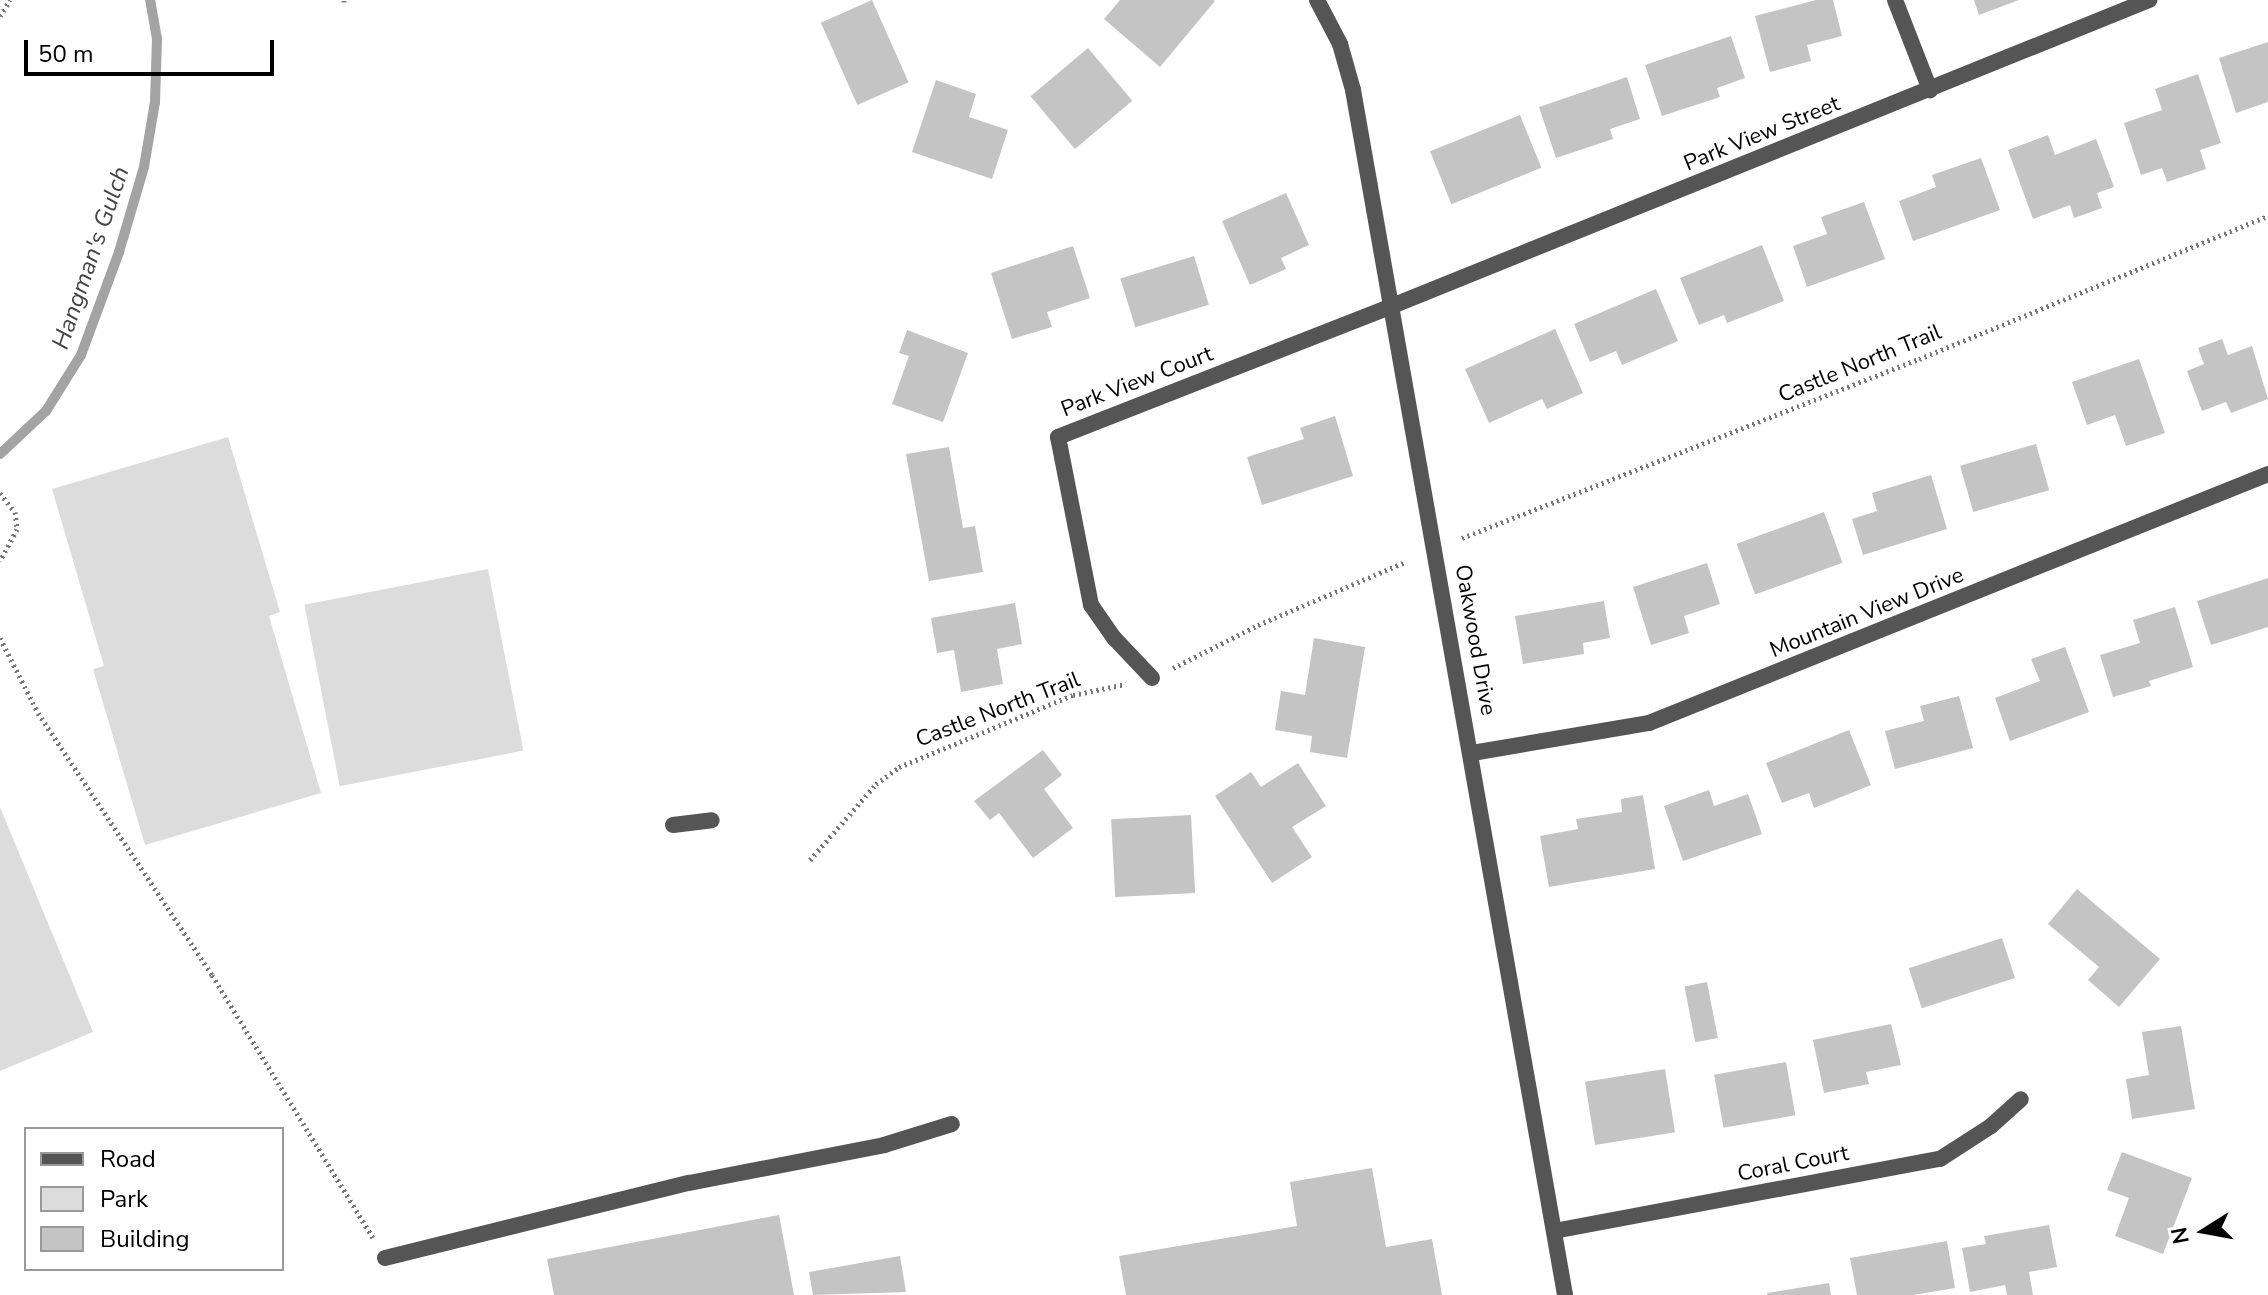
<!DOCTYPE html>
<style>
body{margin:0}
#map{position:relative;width:2268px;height:1295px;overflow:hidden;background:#fff;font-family:"Nunito Sans",sans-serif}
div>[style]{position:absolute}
.green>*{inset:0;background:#dcdcdc;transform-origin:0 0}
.stream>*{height:10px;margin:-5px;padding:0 5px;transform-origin:5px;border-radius:5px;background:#a3a3a3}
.building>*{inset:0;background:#c4c4c4;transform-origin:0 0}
.path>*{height:5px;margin-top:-2.5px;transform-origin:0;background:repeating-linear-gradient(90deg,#777 0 2px,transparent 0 6px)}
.service>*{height:16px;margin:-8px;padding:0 8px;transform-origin:8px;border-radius:8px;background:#555}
.minor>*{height:16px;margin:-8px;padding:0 8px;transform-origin:8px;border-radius:8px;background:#555}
span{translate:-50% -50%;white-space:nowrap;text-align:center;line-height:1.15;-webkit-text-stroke:6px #fff;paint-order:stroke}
.street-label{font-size:22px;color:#000}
.water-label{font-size:24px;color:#444;font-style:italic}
.legend{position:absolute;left:24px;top:1127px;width:260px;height:144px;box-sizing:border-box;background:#fff;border:2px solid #999;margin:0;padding:10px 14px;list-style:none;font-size:24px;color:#000}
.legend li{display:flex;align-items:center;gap:16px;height:40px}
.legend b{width:40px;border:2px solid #999}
.north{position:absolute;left:2164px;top:1191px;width:80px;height:80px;-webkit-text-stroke:6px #fff;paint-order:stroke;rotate:259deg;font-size:22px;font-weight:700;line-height:32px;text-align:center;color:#000}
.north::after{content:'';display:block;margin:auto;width:28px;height:36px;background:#000;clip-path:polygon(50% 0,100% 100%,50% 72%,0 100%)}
.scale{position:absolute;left:24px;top:40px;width:250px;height:36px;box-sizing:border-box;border:4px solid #000;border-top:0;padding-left:10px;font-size:24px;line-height:28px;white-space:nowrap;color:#000;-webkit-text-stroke:6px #fff;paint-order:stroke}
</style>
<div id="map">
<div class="green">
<div style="clip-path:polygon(228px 437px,280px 612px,269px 616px,321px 793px,145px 845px,93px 669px,104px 666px,52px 489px)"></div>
<div style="left:488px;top:569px;width:185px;height:187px;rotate:79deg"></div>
<div style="clip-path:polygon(0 807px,93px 1032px,0 1071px)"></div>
</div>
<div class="stream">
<div style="left:0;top:454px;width:63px;rotate:-43.1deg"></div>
<div style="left:46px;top:411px;width:66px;rotate:-58deg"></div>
<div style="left:81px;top:355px;width:110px;rotate:-69.7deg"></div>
<div style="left:119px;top:252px;width:89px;rotate:-73.6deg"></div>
<div style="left:144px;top:167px;width:66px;rotate:-80.4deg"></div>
<div style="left:155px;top:102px;width:63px;rotate:-88.2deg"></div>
<div style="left:157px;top:39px;width:40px;rotate:-100deg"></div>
</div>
<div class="building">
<div style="left:872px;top:0;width:90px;height:56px;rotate:66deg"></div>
<div style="clip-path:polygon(1120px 0,1213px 0,1215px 1px,1160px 67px,1104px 19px)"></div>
<div style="clip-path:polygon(1816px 0,1833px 0,1842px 36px,1807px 45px,1811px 61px,1770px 72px,1755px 16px)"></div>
<div style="clip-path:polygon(1974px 0,2019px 0,1979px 15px)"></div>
<div style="clip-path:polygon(1731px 36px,1745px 78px,1717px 88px,1720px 97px,1662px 116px,1645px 65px)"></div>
<div style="clip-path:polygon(2268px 42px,2268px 102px,2236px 113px,2219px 58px)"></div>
<div style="left:1088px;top:48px;width:69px;height:75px;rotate:50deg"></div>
<div style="clip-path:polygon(2198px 74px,2221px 143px,2200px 150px,2206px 169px,2167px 182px,2162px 168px,2141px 175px,2124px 123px,2162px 110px,2155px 89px)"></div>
<div style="clip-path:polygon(1627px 77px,1640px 119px,1610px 129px,1613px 139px,1556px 158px,1539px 107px)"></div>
<div style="clip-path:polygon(936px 80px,976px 94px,969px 117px,1008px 130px,992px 179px,912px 152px)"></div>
<div style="left:1520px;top:115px;width:57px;height:97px;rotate:68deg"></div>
<div style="clip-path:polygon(2048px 135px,2055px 155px,2096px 139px,2114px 187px,2097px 193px,2102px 208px,2074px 218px,2070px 205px,2033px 219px,2008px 150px)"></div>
<div style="clip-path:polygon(1981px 158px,2000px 210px,1913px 241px,1899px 201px,1936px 187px,1932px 175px)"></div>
<div style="clip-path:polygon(1286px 193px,1309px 245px,1281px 258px,1286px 269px,1250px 285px,1222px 221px)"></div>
<div style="clip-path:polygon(1864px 202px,1885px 259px,1807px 287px,1793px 246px,1827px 234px,1821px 217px)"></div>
<div style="clip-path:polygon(1762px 245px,1784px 301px,1727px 323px,1724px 315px,1699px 325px,1680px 278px)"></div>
<div style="clip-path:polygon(1073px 246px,1090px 298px,1047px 312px,1052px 327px,1012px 339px,991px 273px)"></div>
<div style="left:1194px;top:256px;width:51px;height:77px;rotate:73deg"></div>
<div style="clip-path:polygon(1656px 289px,1678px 341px,1622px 365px,1616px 351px,1590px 362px,1574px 324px)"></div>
<div style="clip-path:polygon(1555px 329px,1583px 393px,1547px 409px,1542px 399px,1489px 423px,1465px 369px)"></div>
<div style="clip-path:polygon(907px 330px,968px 353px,943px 422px,892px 404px,909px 356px,899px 353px)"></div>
<div style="clip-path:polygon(2222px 339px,2228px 355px,2252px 346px,2268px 399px,2231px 413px,2226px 402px,2202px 411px,2187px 371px,2204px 364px,2198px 348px)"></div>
<div style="clip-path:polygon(2139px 359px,2165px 433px,2126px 446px,2115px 415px,2087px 425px,2072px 382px)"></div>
<div style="clip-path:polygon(1335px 416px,1353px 476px,1262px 505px,1247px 457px,1304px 439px,1300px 428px)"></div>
<div style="left:2036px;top:444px;width:48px;height:79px;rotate:74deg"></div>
<div style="clip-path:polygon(949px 447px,963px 528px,975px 526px,983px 572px,929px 581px,906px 454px)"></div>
<div style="clip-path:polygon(1931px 475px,1947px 529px,1863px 555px,1852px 519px,1877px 511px,1872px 493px)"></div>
<div style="left:1824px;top:512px;width:54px;height:93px;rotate:70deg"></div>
<div style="clip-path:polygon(1707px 563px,1720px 604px,1684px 616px,1689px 633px,1651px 645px,1633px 587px)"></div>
<div style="clip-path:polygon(2268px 578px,2268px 627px,2211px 645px,2197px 601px)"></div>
<div style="clip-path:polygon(1604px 601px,1610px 638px,1583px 643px,1584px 654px,1523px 664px,1515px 616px)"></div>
<div style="clip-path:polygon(1015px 603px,1022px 644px,997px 649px,1003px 684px,961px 692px,954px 650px,937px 653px,931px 618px)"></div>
<div style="clip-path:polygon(2175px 607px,2193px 667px,2149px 681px,2151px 686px,2113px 697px,2100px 655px,2140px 643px,2133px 620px)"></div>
<div style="clip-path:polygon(1314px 638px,1365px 647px,1347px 758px,1310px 752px,1312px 736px,1275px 730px,1281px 691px,1305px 695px)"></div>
<div style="clip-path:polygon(2065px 647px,2089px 712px,2010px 741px,1995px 698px,2040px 681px,2031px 659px)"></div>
<div style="clip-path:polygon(1959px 696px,1973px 748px,1895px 769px,1885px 731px,1924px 721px,1920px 706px)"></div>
<div style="clip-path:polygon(1849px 730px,1871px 785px,1814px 808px,1809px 793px,1782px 803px,1766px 763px)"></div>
<div style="clip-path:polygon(1043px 750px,1062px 775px,1044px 789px,1073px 828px,1033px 858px,999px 813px,990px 820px,974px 801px)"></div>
<div style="clip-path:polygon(1298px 763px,1326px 806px,1292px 827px,1312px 857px,1272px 883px,1215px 796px,1251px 772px,1261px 787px)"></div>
<div style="clip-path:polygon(1709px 790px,1714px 806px,1748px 794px,1762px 834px,1683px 861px,1664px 806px)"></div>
<div style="clip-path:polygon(1643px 795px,1655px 869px,1549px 887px,1540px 836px,1578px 829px,1576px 819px,1622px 812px,1621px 799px)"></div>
<div style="left:1191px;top:815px;width:78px;height:80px;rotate:87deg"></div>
<div style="clip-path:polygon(2077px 889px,2160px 959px,2119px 1007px,2088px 980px,2099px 967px,2048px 924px)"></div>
<div style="left:2002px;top:938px;width:42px;height:98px;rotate:72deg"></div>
<div style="left:1707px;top:982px;width:57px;height:23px;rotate:79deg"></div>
<div style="clip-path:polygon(1891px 1024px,1901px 1065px,1866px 1072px,1869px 1084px,1824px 1093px,1813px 1040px)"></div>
<div style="clip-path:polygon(2181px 1026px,2195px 1109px,2132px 1119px,2126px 1079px,2149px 1075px,2142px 1032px)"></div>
<div style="left:1786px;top:1062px;width:54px;height:73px;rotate:80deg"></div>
<div style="left:1665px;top:1069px;width:64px;height:81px;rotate:81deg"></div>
<div style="clip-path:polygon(2122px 1152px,2192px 1178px,2163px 1254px,2115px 1236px,2129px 1198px,2107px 1190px)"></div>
<div style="clip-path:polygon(1372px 1168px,1386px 1247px,1432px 1239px,1442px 1295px,1126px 1295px,1119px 1256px,1297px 1226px,1290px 1182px)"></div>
<div style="clip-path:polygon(779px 1215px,794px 1295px,554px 1295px,547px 1259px)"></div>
<div style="clip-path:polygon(2049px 1225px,2057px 1267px,2029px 1272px,2033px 1295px,2007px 1295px,2005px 1285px,1970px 1292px,1962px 1248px,1986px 1244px,1984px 1236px)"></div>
<div style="clip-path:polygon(1947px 1241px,1955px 1288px,1913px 1295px,1857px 1295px,1850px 1258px)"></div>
<div style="clip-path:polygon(900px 1256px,906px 1292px,813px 1295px,809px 1272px)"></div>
<div style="clip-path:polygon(1829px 1283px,1831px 1295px,1767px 1295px,1767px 1293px)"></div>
</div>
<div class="path">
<div style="left:344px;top:2px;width:2px;rotate:-90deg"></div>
<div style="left:0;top:16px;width:19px;rotate:-58deg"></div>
<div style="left:0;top:493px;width:24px;rotate:52deg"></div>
<div style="left:15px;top:512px;width:17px;rotate:83deg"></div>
<div style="left:17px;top:529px;width:36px;rotate:118deg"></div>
<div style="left:1462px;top:538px;width:491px;rotate:-21.4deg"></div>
<div style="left:1919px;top:359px;width:377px;rotate:-22.3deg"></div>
<div style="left:0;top:638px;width:84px;rotate:63.1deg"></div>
<div style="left:38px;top:713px;width:315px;rotate:56.4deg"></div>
<div style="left:212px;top:975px;width:308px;rotate:58.5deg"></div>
<div style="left:1173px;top:668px;width:95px;rotate:-26.8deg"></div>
<div style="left:1258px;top:625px;width:160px;rotate:-23.2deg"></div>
<div style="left:810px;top:860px;width:101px;rotate:-49deg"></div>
<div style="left:876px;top:784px;width:29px;rotate:-36deg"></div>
<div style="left:899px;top:767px;width:188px;rotate:-22.5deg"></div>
<div style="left:1073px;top:695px;width:54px;rotate:-11.7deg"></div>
</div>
<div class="service">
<div style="left:673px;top:825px;width:39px;rotate:-7deg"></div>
<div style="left:385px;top:1258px;width:313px;rotate:-13.9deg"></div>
<div style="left:689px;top:1183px;width:199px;rotate:-11deg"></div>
<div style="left:884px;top:1145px;width:71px;rotate:-17.2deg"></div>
</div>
<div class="minor">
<div style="left:1317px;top:0;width:50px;rotate:62.4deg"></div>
<div style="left:1340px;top:44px;width:48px;rotate:74.2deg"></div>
<div style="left:1353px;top:90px;width:1224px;rotate:80.02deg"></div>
<div style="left:1895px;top:0;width:97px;rotate:68.7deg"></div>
<div style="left:1152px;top:678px;width:55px;rotate:-133.5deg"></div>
<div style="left:1114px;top:638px;width:40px;rotate:-124.9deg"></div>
<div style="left:1091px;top:605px;width:171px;rotate:-101.1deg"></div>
<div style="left:1058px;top:437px;width:359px;rotate:-21.4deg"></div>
<div style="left:1392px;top:306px;width:817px;rotate:-22.01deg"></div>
<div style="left:1472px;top:753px;width:180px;rotate:-9.6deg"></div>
<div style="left:1649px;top:723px;width:667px;rotate:-21.91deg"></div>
<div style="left:1554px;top:1231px;width:393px;rotate:-10.6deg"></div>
<div style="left:1940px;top:1159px;width:61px;rotate:-32.9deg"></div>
<div style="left:1991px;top:1126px;width:40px;rotate:-42deg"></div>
</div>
<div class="street-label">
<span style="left:1762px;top:134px;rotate:-22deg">Park View Street</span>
<span style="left:1860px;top:364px;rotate:-22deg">Castle North Trail</span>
<span style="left:1137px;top:382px;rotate:-21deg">Park View Court</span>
<span style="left:1867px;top:613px;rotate:-22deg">Mountain View Drive</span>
<span style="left:1475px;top:640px;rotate:80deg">Oakwood Drive</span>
<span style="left:998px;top:710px;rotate:-21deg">Castle North Trail</span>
<span style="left:1793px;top:1164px;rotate:-11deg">Coral Court</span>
</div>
<div class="water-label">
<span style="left:91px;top:258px;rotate:-71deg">Hangman's Gulch</span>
</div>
<ul class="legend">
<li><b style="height:10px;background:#555"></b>Road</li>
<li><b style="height:22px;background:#dcdcdc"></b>Park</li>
<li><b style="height:22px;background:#c4c4c4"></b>Building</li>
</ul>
<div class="north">N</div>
<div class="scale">50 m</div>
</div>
